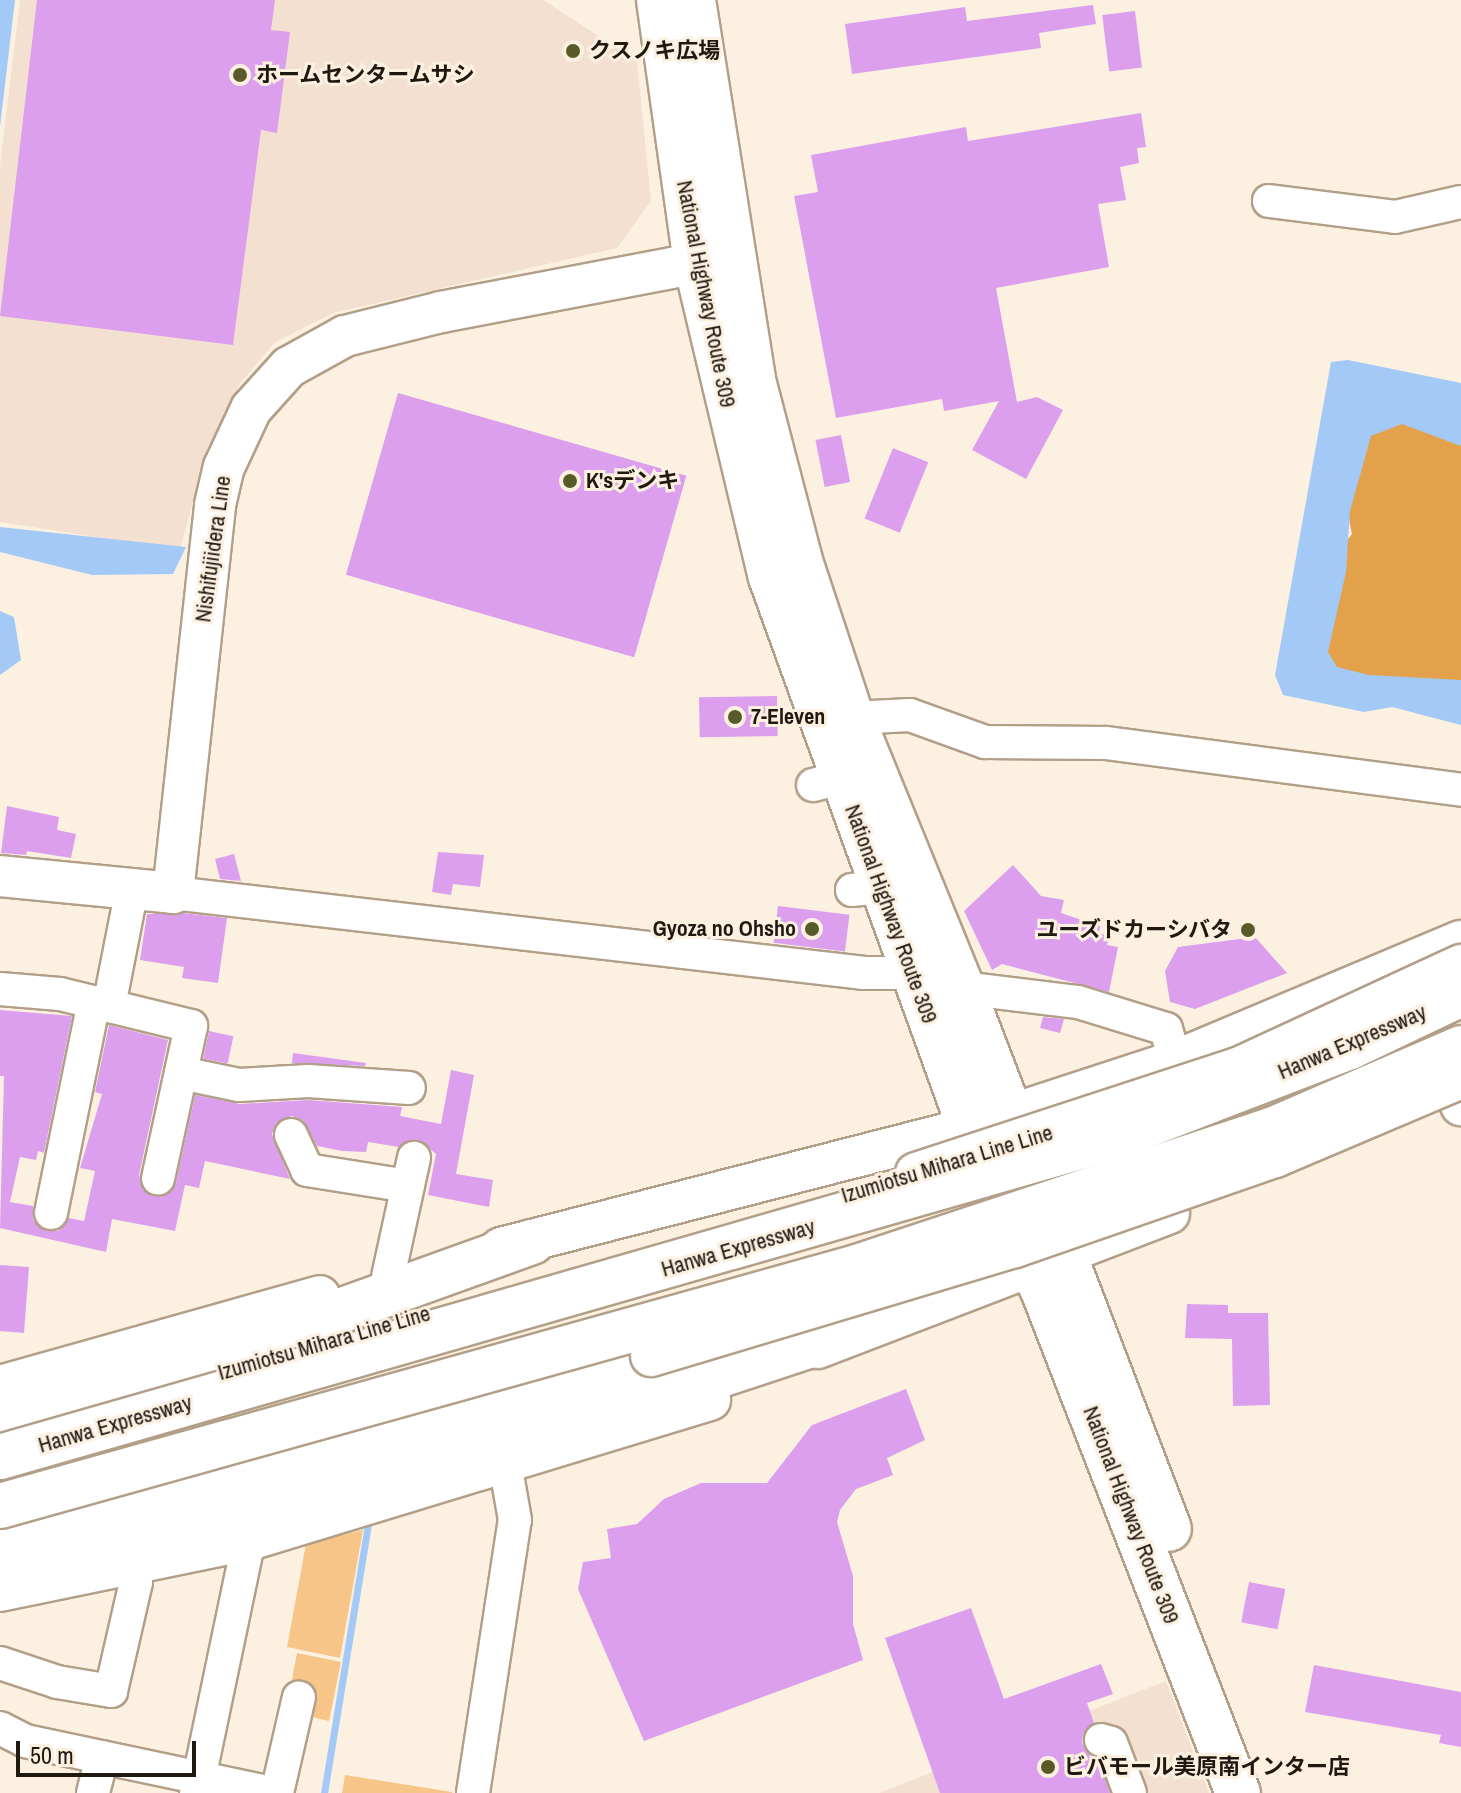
<!DOCTYPE html>
<meta charset="utf-8">
<style>
body{margin:0}
#map{position:relative;width:1461px;height:1793px;overflow:hidden;background:#fcf0e1;font-family:"Archivo Narrow","Noto Sans JP",sans-serif}
div>[style]{position:absolute}
.commercial>*{inset:0;background:#f3e0d0}
.green>*{inset:0;background:#f7c587}
.forest>*{inset:0;background:#e2a14a}
.water>*{inset:0;background:#a3c9f7}
.stream>*{height:7px;margin:-3.5px;padding:0 3.5px;transform-origin:3.5px;border-radius:3.5px;background:#a3c9f7}
.building>*{inset:0;background:#dc9fee;transform-origin:0 0}
.roads{filter:drop-shadow(2px 0 #b29f88) drop-shadow(-2px 0 #b29f88) drop-shadow(0 2px #b29f88) drop-shadow(0 -2px #b29f88)}
.minor>*{height:32px;margin:-16px;padding:0 16px;transform-origin:16px;border-radius:16px;background:#fff}
.major>*{height:40px;margin:-20px;padding:0 20px;transform-origin:20px;border-radius:20px;background:#fff}
.highway>*{height:44px;margin:-22px;padding:0 22px;transform-origin:22px;border-radius:22px;background:#fff}
.bridges{filter:drop-shadow(2px 0 #b29f88) drop-shadow(-2px 0 #b29f88) drop-shadow(0 2px #b29f88) drop-shadow(0 -2px #b29f88)}
.major-bridge>*{height:40px;margin:-20px;padding:0 20px;transform-origin:20px;border-radius:20px;background:#fff}
.highway-bridge>*{height:44px;margin:-22px;padding:0 22px;transform-origin:22px;border-radius:22px;background:#fff}
.dots>*{width:22px;height:22px;translate:-50% -50%;box-sizing:border-box;border:4px solid #fcf0e1;border-radius:50%}
span{translate:-50% -50%;white-space:nowrap;text-align:center;line-height:1.15;-webkit-text-stroke:6px #fcf0e1;paint-order:stroke}
.poi-label{font-size:22px;color:#201910;font-weight:700}
.left{translate:0 -50%;text-align:left}
.right{translate:-100% -50%;text-align:right}
.street-label{font-size:22px;color:#201910}
.scale{position:absolute;left:16px;top:1741px;width:180px;height:36px;box-sizing:border-box;border:4px solid #201910;border-top:0;padding-left:10px;font-size:24px;line-height:28px;white-space:nowrap;color:#201910;-webkit-text-stroke:6px #fcf0e1;paint-order:stroke}
</style>
<div id="map">
<div class="commercial">
<div style="clip-path:polygon(20px 0,543px 0,637px 61px,651px 201px,617px 248px,333px 313px,274px 343px,239px 385px,207px 449px,180px 550px,0 522px,0 166px)"></div>
<div style="clip-path:polygon(1166px 1681px,1209px 1793px,879px 1793px)"></div>
</div>
<div class="green">
<div style="clip-path:polygon(363px 1530px,340px 1658px,287px 1647px,306px 1544px)"></div>
<div style="clip-path:polygon(297px 1653px,341px 1662px,329px 1721px,307px 1716px,289px 1695px)"></div>
<div style="clip-path:polygon(345px 1775px,452px 1792px,452px 1793px,342px 1793px)"></div>
</div>
<div class="forest">
<div style="clip-path:polygon(1370px 415px,1461px 432px,1461px 685px,1340px 678px,1315px 639px,1333px 558px,1352px 534px,1343px 491px)"></div>
</div>
<div class="water">
<div style="clip-path:polygon(0 0,15px 0,0 127px)"></div>
<div style="clip-path:polygon(1348px 360px,1461px 383px,1461px 446px,1402px 424px,1371px 436px,1350px 511px,1346px 572px,1328px 652px,1337px 667px,1369px 675px,1461px 680px,1461px 725px,1392px 707px,1364px 712px,1283px 695px,1275px 675px,1331px 362px)"></div>
<div style="clip-path:polygon(0 527px,186px 547px,173px 574px,92px 575px,0 552px)"></div>
<div style="clip-path:polygon(0 611px,14px 617px,21px 660px,0 675px)"></div>
</div>
<div class="stream">
<div style="left:324px;top:1793px;width:274px;rotate:-80.7deg"></div>
<div style="left:368px;top:1523px;width:5px;rotate:158deg"></div>
</div>
<div class="building">
<div style="clip-path:polygon(37px 0,275px 0,271px 30px,290px 32px,277px 133px,261px 130px,233px 345px,0 316px)"></div>
<div style="clip-path:polygon(1093px 5px,1096px 24px,1039px 33px,1041px 48px,852px 74px,845px 24px,965px 7px,967px 21px)"></div>
<div style="left:1135px;top:11px;width:57px;height:33px;rotate:83deg"></div>
<div style="clip-path:polygon(1141px 113px,1146px 147px,1137px 148px,1139px 163px,1120px 167px,1126px 200px,1098px 204px,1109px 267px,996px 288px,1017px 402px,1037px 397px,1063px 410px,1026px 479px,972px 450px,999px 401px,944px 411px,942px 399px,836px 418px,794px 196px,818px 192px,811px 155px,966px 127px,968px 141px)"></div>
<div style="left:398px;top:393px;width:300px;height:189px;rotate:16deg"></div>
<div style="left:841px;top:435px;width:48px;height:26px;rotate:79deg"></div>
<div style="left:893px;top:448px;width:38px;height:76px;rotate:22deg"></div>
<div style="left:777px;top:696px;width:40px;height:78px;rotate:89deg"></div>
<div style="clip-path:polygon(7px 806px,59px 817px,57px 830px,76px 834px,71px 858px,27px 851px,26px 855px,1px 853px)"></div>
<div style="clip-path:polygon(438px 852px,484px 855px,480px 887px,453px 884px,451px 895px,432px 892px)"></div>
<div style="clip-path:polygon(234px 854px,241px 881px,220px 879px,215px 859px)"></div>
<div style="clip-path:polygon(1013px 865px,1041px 896px,1064px 900px,1061px 913px,1100px 926px,1099px 934px,1109px 935px,1107px 945px,1118px 947px,1109px 992px,1002px 964px,992px 970px,964px 911px)"></div>
<div style="left:778px;top:906px;width:72px;height:37px;rotate:7deg"></div>
<div style="clip-path:polygon(183px 913px,227px 918px,218px 983px,182px 978px,184px 967px,140px 960px,147px 914px)"></div>
<div style="clip-path:polygon(1255px 937px,1287px 973px,1195px 1009px,1170px 1002px,1165px 971px,1178px 947px)"></div>
<div style="clip-path:polygon(0 1010px,72px 1016px,44px 1153px,38px 1151px,36px 1160px,20px 1157px,10px 1202px,33px 1206px,33px 1220px,46px 1231px,58px 1231px,69px 1218px,84px 1221px,95px 1171px,80px 1168px,102px 1094px,95px 1092px,109px 1025px,168px 1040px,139px 1175px,145px 1191px,153px 1196px,164px 1196px,176px 1183px,195px 1095px,240px 1104px,308px 1100px,402px 1107px,400px 1116px,441px 1124px,451px 1070px,474px 1075px,456px 1174px,493px 1180px,489px 1207px,428px 1195px,436px 1154px,419px 1140px,399px 1147px,368px 1142px,366px 1152px,342px 1151px,317px 1146px,303px 1120px,292px 1116px,276px 1123px,272px 1134px,290px 1179px,205px 1161px,199px 1188px,185px 1185px,175px 1231px,112px 1219px,106px 1252px,0 1228px,4px 1076px,0 1076px)"></div>
<div style="clip-path:polygon(1043px 1017px,1064px 1019px,1060px 1033px,1040px 1028px)"></div>
<div style="left:209px;top:1031px;width:25px;height:28px;rotate:12deg"></div>
<div style="clip-path:polygon(293px 1053px,366px 1063px,365px 1066px,292px 1063px)"></div>
<div style="clip-path:polygon(0 1265px,29px 1267px,24px 1333px,0 1331px)"></div>
<div style="clip-path:polygon(1187px 1304px,1228px 1305px,1228px 1313px,1268px 1313px,1270px 1405px,1233px 1406px,1232px 1339px,1185px 1338px)"></div>
<div style="clip-path:polygon(906px 1389px,925px 1440px,887px 1458px,893px 1475px,856px 1489px,840px 1510px,837px 1522px,853px 1576px,853px 1624px,863px 1660px,644px 1741px,578px 1589px,583px 1562px,611px 1558px,607px 1529px,637px 1524px,664px 1499px,701px 1483px,767px 1483px,812px 1425px)"></div>
<div style="left:1249px;top:1582px;width:37px;height:41px;rotate:11deg"></div>
<div style="clip-path:polygon(971px 1608px,1004px 1699px,1101px 1664px,1113px 1694px,1087px 1703px,1094px 1723px,1083px 1734px,1082px 1744px,1097px 1758px,1110px 1793px,940px 1793px,885px 1638px)"></div>
<div style="clip-path:polygon(1314px 1665px,1461px 1692px,1461px 1747px,1439px 1743px,1441px 1735px,1305px 1712px)"></div>
</div>
<div class="roads">
<div class="minor">
<div style="left:1269px;top:201px;width:127px;rotate:7.2deg"></div>
<div style="left:1395px;top:217px;width:68px;rotate:-12.8deg"></div>
<div style="left:852px;top:718px;width:58px;rotate:-3deg"></div>
<div style="left:910px;top:715px;width:80px;rotate:19.8deg"></div>
<div style="left:985px;top:742px;width:121px;rotate:0.5deg"></div>
<div style="left:1106px;top:743px;width:358px;rotate:7.5deg"></div>
<div style="left:813px;top:785px;width:29px;rotate:-14deg"></div>
<div style="left:852px;top:890px;width:30px;rotate:-6deg"></div>
<div style="left:173px;top:893px;width:696px;rotate:6.6deg"></div>
<div style="left:864px;top:973px;width:49px"></div>
<div style="left:962px;top:988px;width:117px;rotate:6.9deg"></div>
<div style="left:1078px;top:1002px;width:92px;rotate:17.1deg"></div>
<div style="left:1166px;top:1029px;width:33px;rotate:74deg"></div>
<div style="left:0;top:989px;width:60px;rotate:4.8deg"></div>
<div style="left:60px;top:994px;width:135px;rotate:13.7deg"></div>
<div style="left:191px;top:1026px;width:156px;rotate:102.2deg"></div>
<div style="left:109px;top:1006px;width:119px;rotate:-78.9deg"></div>
<div style="left:181px;top:1073px;width:59px;rotate:11.7deg"></div>
<div style="left:239px;top:1085px;width:69px;rotate:-3.3deg"></div>
<div style="left:308px;top:1081px;width:101px;rotate:4deg"></div>
<div style="left:291px;top:1135px;width:38px;rotate:65deg"></div>
<div style="left:307px;top:1170px;width:102px;rotate:9deg"></div>
<div style="left:51px;top:1213px;width:215px;rotate:-78.5deg"></div>
<div style="left:388px;top:1277px;width:122px;rotate:-77.7deg"></div>
<div style="left:0;top:1663px;width:60px;rotate:18.4deg"></div>
<div style="left:57px;top:1682px;width:55px;rotate:9.5deg"></div>
<div style="left:111px;top:1691px;width:112px;rotate:-77.1deg"></div>
<div style="left:136px;top:1582px;width:16px;rotate:-104deg"></div>
<div style="left:0;top:1728px;width:28px;rotate:27deg"></div>
<div style="left:25px;top:1741px;width:252px;rotate:11.9deg"></div>
<div style="left:1101px;top:1740px;width:10px;rotate:17deg"></div>
<div style="left:1111px;top:1743px;width:53px;rotate:69.2deg"></div>
<div style="left:93px;top:1793px;width:37px;rotate:-76deg"></div>
<div style="left:196px;top:1793px;width:258px;rotate:-78.2deg"></div>
<div style="left:277px;top:1793px;width:98px;rotate:-77.1deg"></div>
<div style="left:473px;top:1793px;width:276px;rotate:-81.3deg"></div>
<div style="left:515px;top:1520px;width:58px;rotate:-100deg"></div>
</div>
<div class="major">
<div style="left:0;top:876px;width:174px;rotate:5.6deg"></div>
<div style="left:173px;top:893px;width:390px;rotate:-83.8deg"></div>
<div style="left:215px;top:505px;width:39px;rotate:-77deg"></div>
<div style="left:224px;top:467px;width:64px;rotate:-65deg"></div>
<div style="left:251px;top:409px;width:57px;rotate:-47.9deg"></div>
<div style="left:289px;top:367px;width:64px;rotate:-29deg"></div>
<div style="left:345px;top:336px;width:99px;rotate:-14deg"></div>
<div style="left:441px;top:312px;width:293px;rotate:-10.8deg"></div>
<div style="left:1404px;top:984px;width:134px;rotate:64.8deg"></div>
<div style="left:501px;top:1248px;width:484px;rotate:-14.4deg"></div>
<div style="left:970px;top:1128px;width:216px;rotate:-18.1deg"></div>
<div style="left:1175px;top:1061px;width:310px;rotate:-22.8deg"></div>
<div style="left:818px;top:1348px;width:376px;rotate:-21deg"></div>
<div style="left:0;top:1386px;width:332px;rotate:-15.7deg"></div>
<div style="left:0;top:1433px;width:176px;rotate:-15.5deg"></div>
<div style="left:0;top:1543px;width:677px;rotate:-16.03deg"></div>
<div style="left:0;top:1591px;width:254px;rotate:-11.6deg"></div>
<div style="left:249px;top:1540px;width:482px;rotate:-16.9deg"></div>
</div>
<div class="highway">
<div style="left:659px;top:0;width:266px;rotate:82deg"></div>
<div style="left:696px;top:263px;width:323px;rotate:76.6deg"></div>
<div style="left:771px;top:577px;width:586px;rotate:70.14deg"></div>
<div style="left:970px;top:1128px;width:183px;rotate:65.8deg"></div>
<div style="left:1045px;top:1295px;width:534px;rotate:68.82deg"></div>
<div style="left:693px;top:0;width:385px;rotate:81deg"></div>
<div style="left:753px;top:380px;width:187px;rotate:75.4deg"></div>
<div style="left:800px;top:561px;width:165px;rotate:71.7deg"></div>
<div style="left:852px;top:718px;width:292px;rotate:67.8deg"></div>
<div style="left:962px;top:988px;width:579px;rotate:69.06deg"></div>
<div style="left:0;top:1410px;width:328px;rotate:-15.9deg"></div>
<div style="left:315px;top:1320px;width:231px;rotate:-19.8deg"></div>
<div style="left:0;top:1569px;width:124px;rotate:-10.7deg"></div>
<div style="left:122px;top:1546px;width:243px;rotate:-15deg"></div>
<div style="left:357px;top:1483px;width:331px;rotate:-16.3deg"></div>
<div style="left:675px;top:1390px;width:181px;rotate:-18.3deg"></div>
</div>
</div>
<div class="bridges">
<div class="major-bridge">
<div style="left:916px;top:1173px;width:339px;rotate:-18.1deg"></div>
<div style="left:1238px;top:1068px;width:246px;rotate:-24.8deg"></div>
<div style="left:651px;top:1356px;width:380px;rotate:-16.7deg"></div>
<div style="left:1015px;top:1247px;width:275px;rotate:-19.1deg"></div>
<div style="left:1275px;top:1157px;width:202px;rotate:-23deg"></div>
</div>
<div class="highway-bridge">
<div style="left:0;top:1457px;width:1163px;rotate:-16.02deg"></div>
<div style="left:1118px;top:1136px;width:248px;rotate:-21deg"></div>
<div style="left:1350px;top:1047px;width:123px;rotate:-25.5deg"></div>
<div style="left:0;top:1506px;width:890px;rotate:-15.58deg"></div>
<div style="left:857px;top:1267px;width:439px;rotate:-18.3deg"></div>
<div style="left:1274px;top:1129px;width:204px;rotate:-23.4deg"></div>
</div>
</div>
<div class="dots">
<div style="left:573px;top:51px;background:#585b29"></div>
<div style="left:240px;top:75px;background:#585b29"></div>
<div style="left:570px;top:481px;background:#585b29"></div>
<div style="left:735px;top:717px;background:#585b29"></div>
<div style="left:812px;top:929px;background:#585b29"></div>
<div style="left:1248px;top:930px;background:#585b29"></div>
<div style="left:1048px;top:1767px;background:#585b29"></div>
</div>
<div class="poi-label">
<span class="left" style="left:589px;top:51px">クスノキ広場</span>
<span class="left" style="left:256px;top:75px">ホームセンタームサシ</span>
<span class="left" style="left:586px;top:481px">K'sデンキ</span>
<span class="left" style="left:751px;top:717px">7-Eleven</span>
<span class="right" style="left:796px;top:929px">Gyoza no Ohsho</span>
<span class="right" style="left:1232px;top:930px">ユーズドカーシバタ</span>
<span class="left" style="left:1064px;top:1767px">ビバモール美原南インター店</span>
</div>
<div class="street-label">
<span style="left:706px;top:294px;rotate:79deg">National Highway Route 309</span>
<span style="left:213px;top:549px;rotate:-82deg">Nishifujiidera Line</span>
<span style="left:891px;top:914px;rotate:70deg">National Highway Route 309</span>
<span style="left:1352px;top:1042px;rotate:-23deg">Hanwa Expressway</span>
<span style="left:947px;top:1164px;rotate:-17deg">Izumiotsu Mihara Line Line</span>
<span style="left:738px;top:1248px;rotate:-16deg">Hanwa Expressway</span>
<span style="left:324px;top:1343px;rotate:-16deg">Izumiotsu Mihara Line Line</span>
<span style="left:115px;top:1424px;rotate:-16deg">Hanwa Expressway</span>
<span style="left:1131px;top:1515px;rotate:69deg">National Highway Route 309</span>
</div>
<div class="scale">50 m</div>
</div>
